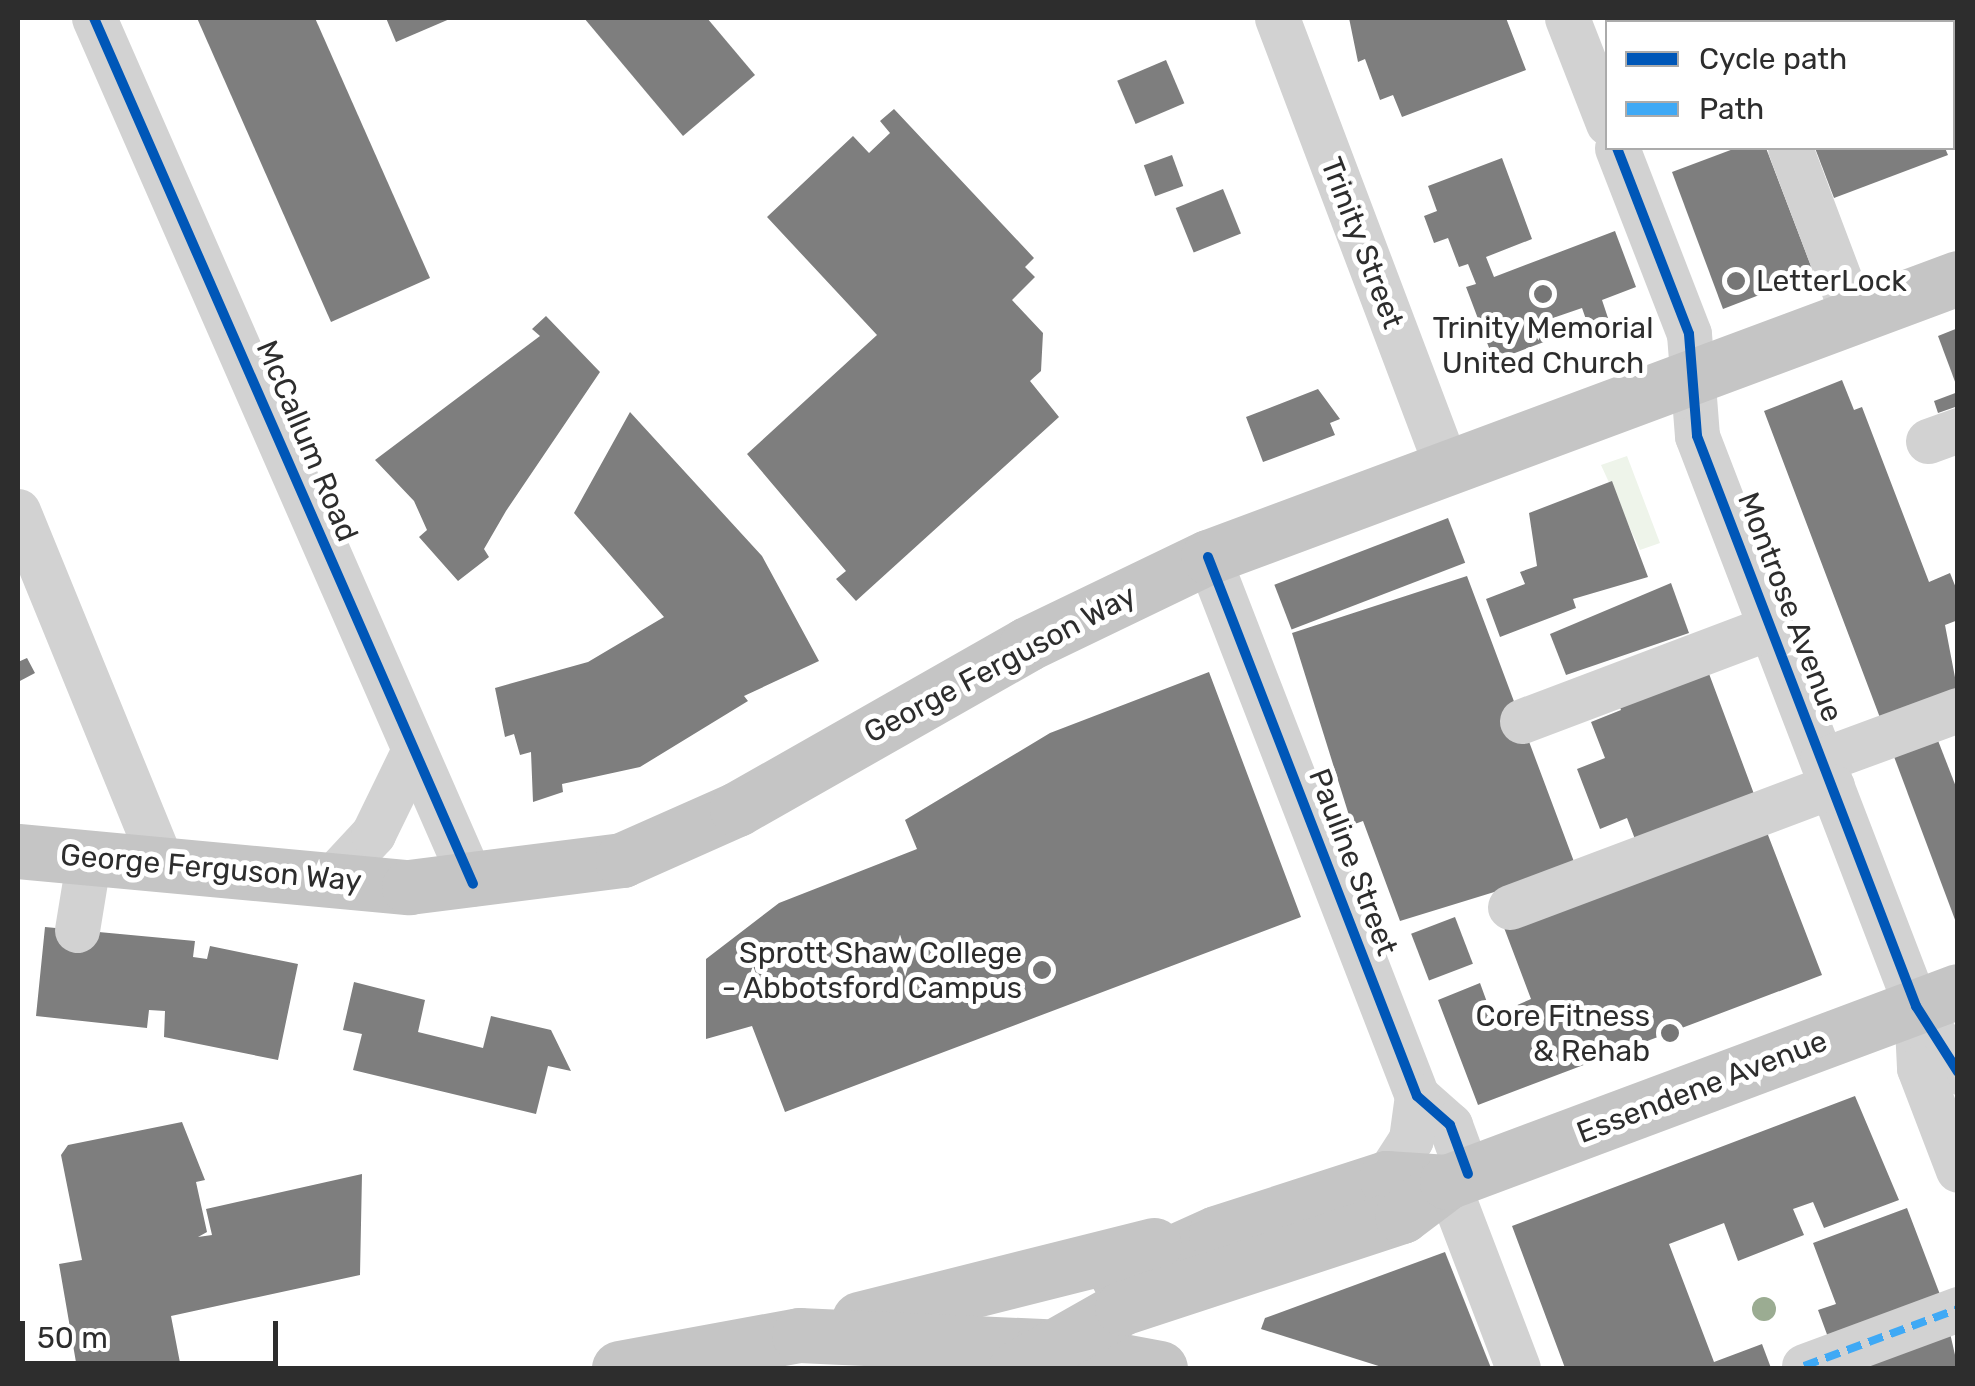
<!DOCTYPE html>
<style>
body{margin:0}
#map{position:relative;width:1975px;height:1386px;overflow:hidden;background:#fff;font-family:Rubik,sans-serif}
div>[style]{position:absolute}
.green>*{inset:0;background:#eef4ea}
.building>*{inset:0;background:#7e7e7e;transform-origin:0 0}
.minor>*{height:45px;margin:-22.5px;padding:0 22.5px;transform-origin:22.5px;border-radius:22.5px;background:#d2d2d2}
.major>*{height:55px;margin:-27.5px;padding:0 27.5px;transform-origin:27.5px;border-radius:27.5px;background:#c5c5c5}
.quiet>*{height:8px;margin-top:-4px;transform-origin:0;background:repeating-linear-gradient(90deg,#3fa9f5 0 15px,transparent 0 23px)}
.cycleway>*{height:10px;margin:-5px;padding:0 5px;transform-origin:5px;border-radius:5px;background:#0057b8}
.trees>*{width:24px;height:24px;margin:-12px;border-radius:50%;background:#9bac92}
.dots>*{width:28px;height:28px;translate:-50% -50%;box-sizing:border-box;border:5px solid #fff;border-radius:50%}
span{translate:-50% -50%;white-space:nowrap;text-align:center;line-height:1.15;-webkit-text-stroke:10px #fff;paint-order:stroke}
.street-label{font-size:30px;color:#2d2d2d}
.poi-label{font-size:30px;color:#2d2d2d}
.left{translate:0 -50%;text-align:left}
.right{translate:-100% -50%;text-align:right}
.frame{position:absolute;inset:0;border:20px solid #2d2d2d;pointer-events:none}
.legend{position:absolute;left:1605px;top:20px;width:350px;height:130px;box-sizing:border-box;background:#fff;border:2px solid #ababab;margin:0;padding:12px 18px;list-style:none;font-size:30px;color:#2d2d2d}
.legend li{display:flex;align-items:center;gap:20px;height:50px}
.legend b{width:50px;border:2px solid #ababab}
.scale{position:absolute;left:20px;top:1321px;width:258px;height:45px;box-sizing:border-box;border:5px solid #2d2d2d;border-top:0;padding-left:12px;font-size:30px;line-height:35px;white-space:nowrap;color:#2d2d2d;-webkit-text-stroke:8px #fff;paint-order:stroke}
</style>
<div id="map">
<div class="green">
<div style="clip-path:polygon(1627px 456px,1660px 543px,1640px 550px,1601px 465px)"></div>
</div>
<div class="building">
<div style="clip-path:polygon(197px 18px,315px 18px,430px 278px,331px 322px)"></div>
<div style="clip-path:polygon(386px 18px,452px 18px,396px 42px)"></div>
<div style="clip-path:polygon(584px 18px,707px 18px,755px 75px,683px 136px)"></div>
<div style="clip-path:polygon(1349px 18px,1506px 18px,1526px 70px,1402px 117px,1393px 95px,1380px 100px,1365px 59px,1358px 62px)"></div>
<div style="left:1166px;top:60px;width:47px;height:53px;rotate:67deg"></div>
<div style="clip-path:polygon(894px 109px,1034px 258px,1025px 267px,1035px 277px,1012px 300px,1043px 333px,1041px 371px,1030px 381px,1059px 417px,856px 601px,836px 579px,846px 571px,747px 454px,877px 335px,767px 217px,853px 136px,869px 153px,890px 133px,880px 121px)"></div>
<div style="clip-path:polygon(1736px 148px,1766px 148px,1814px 274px,1723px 309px,1672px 172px)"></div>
<div style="clip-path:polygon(1815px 148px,1945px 148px,1948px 155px,1834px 198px)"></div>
<div style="left:1172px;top:155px;width:33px;height:30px;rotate:70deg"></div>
<div style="clip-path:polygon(1502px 158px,1532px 239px,1486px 257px,1494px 277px,1615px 231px,1636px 287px,1602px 300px,1608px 318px,1588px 325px,1582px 308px,1550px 319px,1557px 337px,1494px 361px,1466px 287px,1476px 284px,1468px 264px,1459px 267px,1448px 238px,1434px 243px,1424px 216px,1437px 211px,1428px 186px)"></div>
<div style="left:1223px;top:189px;width:48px;height:51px;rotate:68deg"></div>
<div style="clip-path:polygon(546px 316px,600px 372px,506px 511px,484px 549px,489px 557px,458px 581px,419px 537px,427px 530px,414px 501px,375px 460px,540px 336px,532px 329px)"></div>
<div style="clip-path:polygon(1958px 328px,1958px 387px,1957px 387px,1938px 336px)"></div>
<div style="clip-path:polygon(1842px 380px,1854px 410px,1862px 407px,1929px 582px,1950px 573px,1958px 593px,1958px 620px,1945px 625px,1958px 693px,1882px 723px,1764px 411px)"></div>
<div style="clip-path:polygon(1318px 389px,1340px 419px,1330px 423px,1335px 435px,1263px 462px,1246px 417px)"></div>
<div style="clip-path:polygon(1958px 392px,1958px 406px,1938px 413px,1934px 401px)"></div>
<div style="clip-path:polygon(630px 412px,762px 556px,819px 661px,744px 696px,748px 701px,640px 767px,562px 784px,563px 792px,533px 802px,531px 752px,520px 755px,514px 734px,505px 737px,495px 688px,588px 662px,664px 617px,574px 513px)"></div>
<div style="clip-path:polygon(1612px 481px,1648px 577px,1573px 599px,1576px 608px,1500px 637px,1486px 599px,1525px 584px,1520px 572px,1537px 566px,1529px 513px)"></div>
<div style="left:1448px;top:518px;width:48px;height:186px;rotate:69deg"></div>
<div style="clip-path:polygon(1467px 576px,1576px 867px,1400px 921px,1363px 821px,1352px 825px,1292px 633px)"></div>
<div style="clip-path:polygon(1671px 583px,1689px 633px,1566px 675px,1550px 634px)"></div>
<div style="clip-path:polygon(27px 658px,35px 673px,18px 682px,18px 662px)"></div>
<div style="clip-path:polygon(1705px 663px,1757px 802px,1638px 847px,1627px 818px,1600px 829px,1577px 769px,1605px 758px,1591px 722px,1621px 710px,1616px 697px)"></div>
<div style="clip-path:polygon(1209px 672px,1301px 917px,785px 1112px,752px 1026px,706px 1039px,706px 959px,779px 903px,917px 849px,905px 820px,1050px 733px)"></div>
<div style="clip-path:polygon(1937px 738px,1958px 792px,1957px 925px,1893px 754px)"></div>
<div style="clip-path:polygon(1763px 822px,1822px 975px,1478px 1105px,1438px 1000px,1480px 983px,1492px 1016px,1531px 999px,1503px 925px)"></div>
<div style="left:1455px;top:917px;width:50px;height:47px;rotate:69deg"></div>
<div style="clip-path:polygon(45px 927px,195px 941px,193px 957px,207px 959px,210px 946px,298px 964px,278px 1060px,164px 1037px,165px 1011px,149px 1010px,147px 1028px,36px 1016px)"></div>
<div style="clip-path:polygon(354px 982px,425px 1000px,418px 1032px,483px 1048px,491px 1016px,551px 1030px,571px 1071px,548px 1066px,536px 1114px,353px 1070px,362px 1034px,343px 1030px)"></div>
<div style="clip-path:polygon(1855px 1096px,1899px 1200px,1824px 1228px,1813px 1202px,1793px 1209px,1804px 1235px,1738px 1261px,1724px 1223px,1669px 1244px,1714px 1362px,1762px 1344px,1771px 1368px,1565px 1368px,1512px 1226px)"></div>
<div style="clip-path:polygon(182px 1122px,205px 1180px,196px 1182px,207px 1232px,198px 1237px,212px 1235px,206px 1209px,362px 1174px,360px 1275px,171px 1316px,181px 1368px,77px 1368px,59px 1264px,82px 1260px,61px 1155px,68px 1145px)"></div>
<div style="clip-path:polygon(1907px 1208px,1944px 1305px,1832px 1348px,1818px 1310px,1836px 1304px,1813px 1243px)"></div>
<div style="clip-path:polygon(1445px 1252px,1491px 1368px,1385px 1368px,1261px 1329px,1265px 1318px)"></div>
<div style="clip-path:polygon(1947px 1320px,1958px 1368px,1820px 1368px)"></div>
</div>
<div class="minor">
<div style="left:94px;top:18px;width:945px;rotate:66.36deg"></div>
<div style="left:1277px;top:18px;width:481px;rotate:69.3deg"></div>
<div style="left:1567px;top:18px;width:113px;rotate:68.7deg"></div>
<div style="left:1926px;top:18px;width:6px;rotate:45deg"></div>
<div style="left:1952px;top:54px;width:9px;rotate:49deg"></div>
<div style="left:1617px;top:148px;width:199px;rotate:68.8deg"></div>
<div style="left:1689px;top:334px;width:102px;rotate:85.5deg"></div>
<div style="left:1697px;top:436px;width:611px;rotate:68.98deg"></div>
<div style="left:1916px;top:1006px;width:78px;rotate:57.5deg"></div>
<div style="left:1790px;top:148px;width:181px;rotate:69.3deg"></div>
<div style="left:1928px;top:441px;width:32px;rotate:-20deg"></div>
<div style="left:18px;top:511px;width:380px;rotate:67.8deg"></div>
<div style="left:1208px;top:557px;width:578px;rotate:68.81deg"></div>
<div style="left:1417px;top:1096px;width:44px;rotate:41.3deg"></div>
<div style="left:1450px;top:1125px;width:52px;rotate:69.8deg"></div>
<div style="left:1522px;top:721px;width:266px;rotate:-20.7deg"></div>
<div style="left:1822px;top:760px;width:145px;rotate:-20.2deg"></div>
<div style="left:331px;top:879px;width:62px;rotate:-47deg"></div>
<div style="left:373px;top:834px;width:91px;rotate:-64deg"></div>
<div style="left:1510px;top:907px;width:344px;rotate:-20.6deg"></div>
<div style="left:77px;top:930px;width:74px;rotate:-80.7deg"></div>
<div style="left:1916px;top:1006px;width:62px;rotate:87.2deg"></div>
<div style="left:1919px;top:1068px;width:109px;rotate:69.1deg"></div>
<div style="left:1386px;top:1178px;width:46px;rotate:-57.3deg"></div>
<div style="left:1411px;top:1139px;width:43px;rotate:-82.1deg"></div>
<div style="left:1447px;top:1182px;width:199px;rotate:69.1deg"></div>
<div style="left:1804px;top:1366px;width:164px;rotate:-20.3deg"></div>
</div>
<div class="major">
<div style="left:18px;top:851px;width:393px;rotate:5.3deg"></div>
<div style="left:409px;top:887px;width:215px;rotate:-7.2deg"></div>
<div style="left:622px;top:860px;width:126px;rotate:-23.9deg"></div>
<div style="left:737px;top:809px;width:334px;rotate:-29.6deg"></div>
<div style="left:1027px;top:644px;width:201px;rotate:-25.7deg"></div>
<div style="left:1208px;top:557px;width:800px;rotate:-20.41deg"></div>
<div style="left:1118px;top:1277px;width:107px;rotate:-24.2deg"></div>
<div style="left:1216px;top:1233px;width:179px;rotate:-17.9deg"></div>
<div style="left:1386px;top:1178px;width:61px;rotate:3.8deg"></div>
<div style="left:859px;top:1319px;width:304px;rotate:-14.1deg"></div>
<div style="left:619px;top:1368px;width:183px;rotate:-10.4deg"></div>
<div style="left:799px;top:1335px;width:243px;rotate:2.6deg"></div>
<div style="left:1042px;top:1346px;width:120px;rotate:10.6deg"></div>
<div style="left:1016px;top:1368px;width:122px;rotate:-29.5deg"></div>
<div style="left:1122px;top:1308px;width:295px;rotate:-18.2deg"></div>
<div style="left:1402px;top:1216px;width:56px;rotate:-37.1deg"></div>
<div style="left:1447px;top:1182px;width:546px;rotate:-20.49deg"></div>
</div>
<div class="quiet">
<div style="left:1804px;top:1366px;width:164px;rotate:-20.3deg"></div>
</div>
<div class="cycleway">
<div style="left:94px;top:18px;width:945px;rotate:66.36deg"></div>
<div style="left:1617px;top:148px;width:199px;rotate:68.8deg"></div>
<div style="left:1689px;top:334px;width:102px;rotate:85.5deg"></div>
<div style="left:1697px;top:436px;width:611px;rotate:68.98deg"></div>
<div style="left:1916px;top:1006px;width:78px;rotate:57.5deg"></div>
<div style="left:1208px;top:557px;width:578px;rotate:68.81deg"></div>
<div style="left:1417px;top:1096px;width:44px;rotate:41.3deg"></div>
<div style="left:1450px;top:1125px;width:52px;rotate:69.8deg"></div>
</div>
<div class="trees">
<div style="left:1764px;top:1309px"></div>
</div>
<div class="dots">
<div style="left:1736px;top:281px;background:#767676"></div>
<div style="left:1543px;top:294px;background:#767676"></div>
<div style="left:1042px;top:970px;background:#767676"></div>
<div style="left:1670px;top:1033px;background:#767676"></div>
</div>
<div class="street-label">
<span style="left:1362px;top:243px;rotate:69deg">Trinity Street</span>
<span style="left:307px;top:441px;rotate:67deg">McCallum Road</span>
<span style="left:1790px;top:607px;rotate:69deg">Montrose Avenue</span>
<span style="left:1000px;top:664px;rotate:-28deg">George Ferguson Way</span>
<span style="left:1353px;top:862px;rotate:69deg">Pauline Street</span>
<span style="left:211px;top:868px;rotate:5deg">George Ferguson Way</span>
<span style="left:1702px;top:1087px;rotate:-21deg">Essendene Avenue</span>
</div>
<div class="poi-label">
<span class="left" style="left:1756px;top:281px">LetterLock</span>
<span style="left:1543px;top:345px">Trinity Memorial<br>United Church</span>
<span class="right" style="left:1022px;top:970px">Sprott Shaw College<br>- Abbotsford Campus</span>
<span class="right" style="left:1650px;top:1033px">Core Fitness<br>&amp; Rehab</span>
</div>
<div class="frame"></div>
<ul class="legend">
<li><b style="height:12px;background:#0057b8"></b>Cycle path</li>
<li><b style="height:12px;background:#3fa9f5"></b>Path</li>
</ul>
<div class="scale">50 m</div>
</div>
